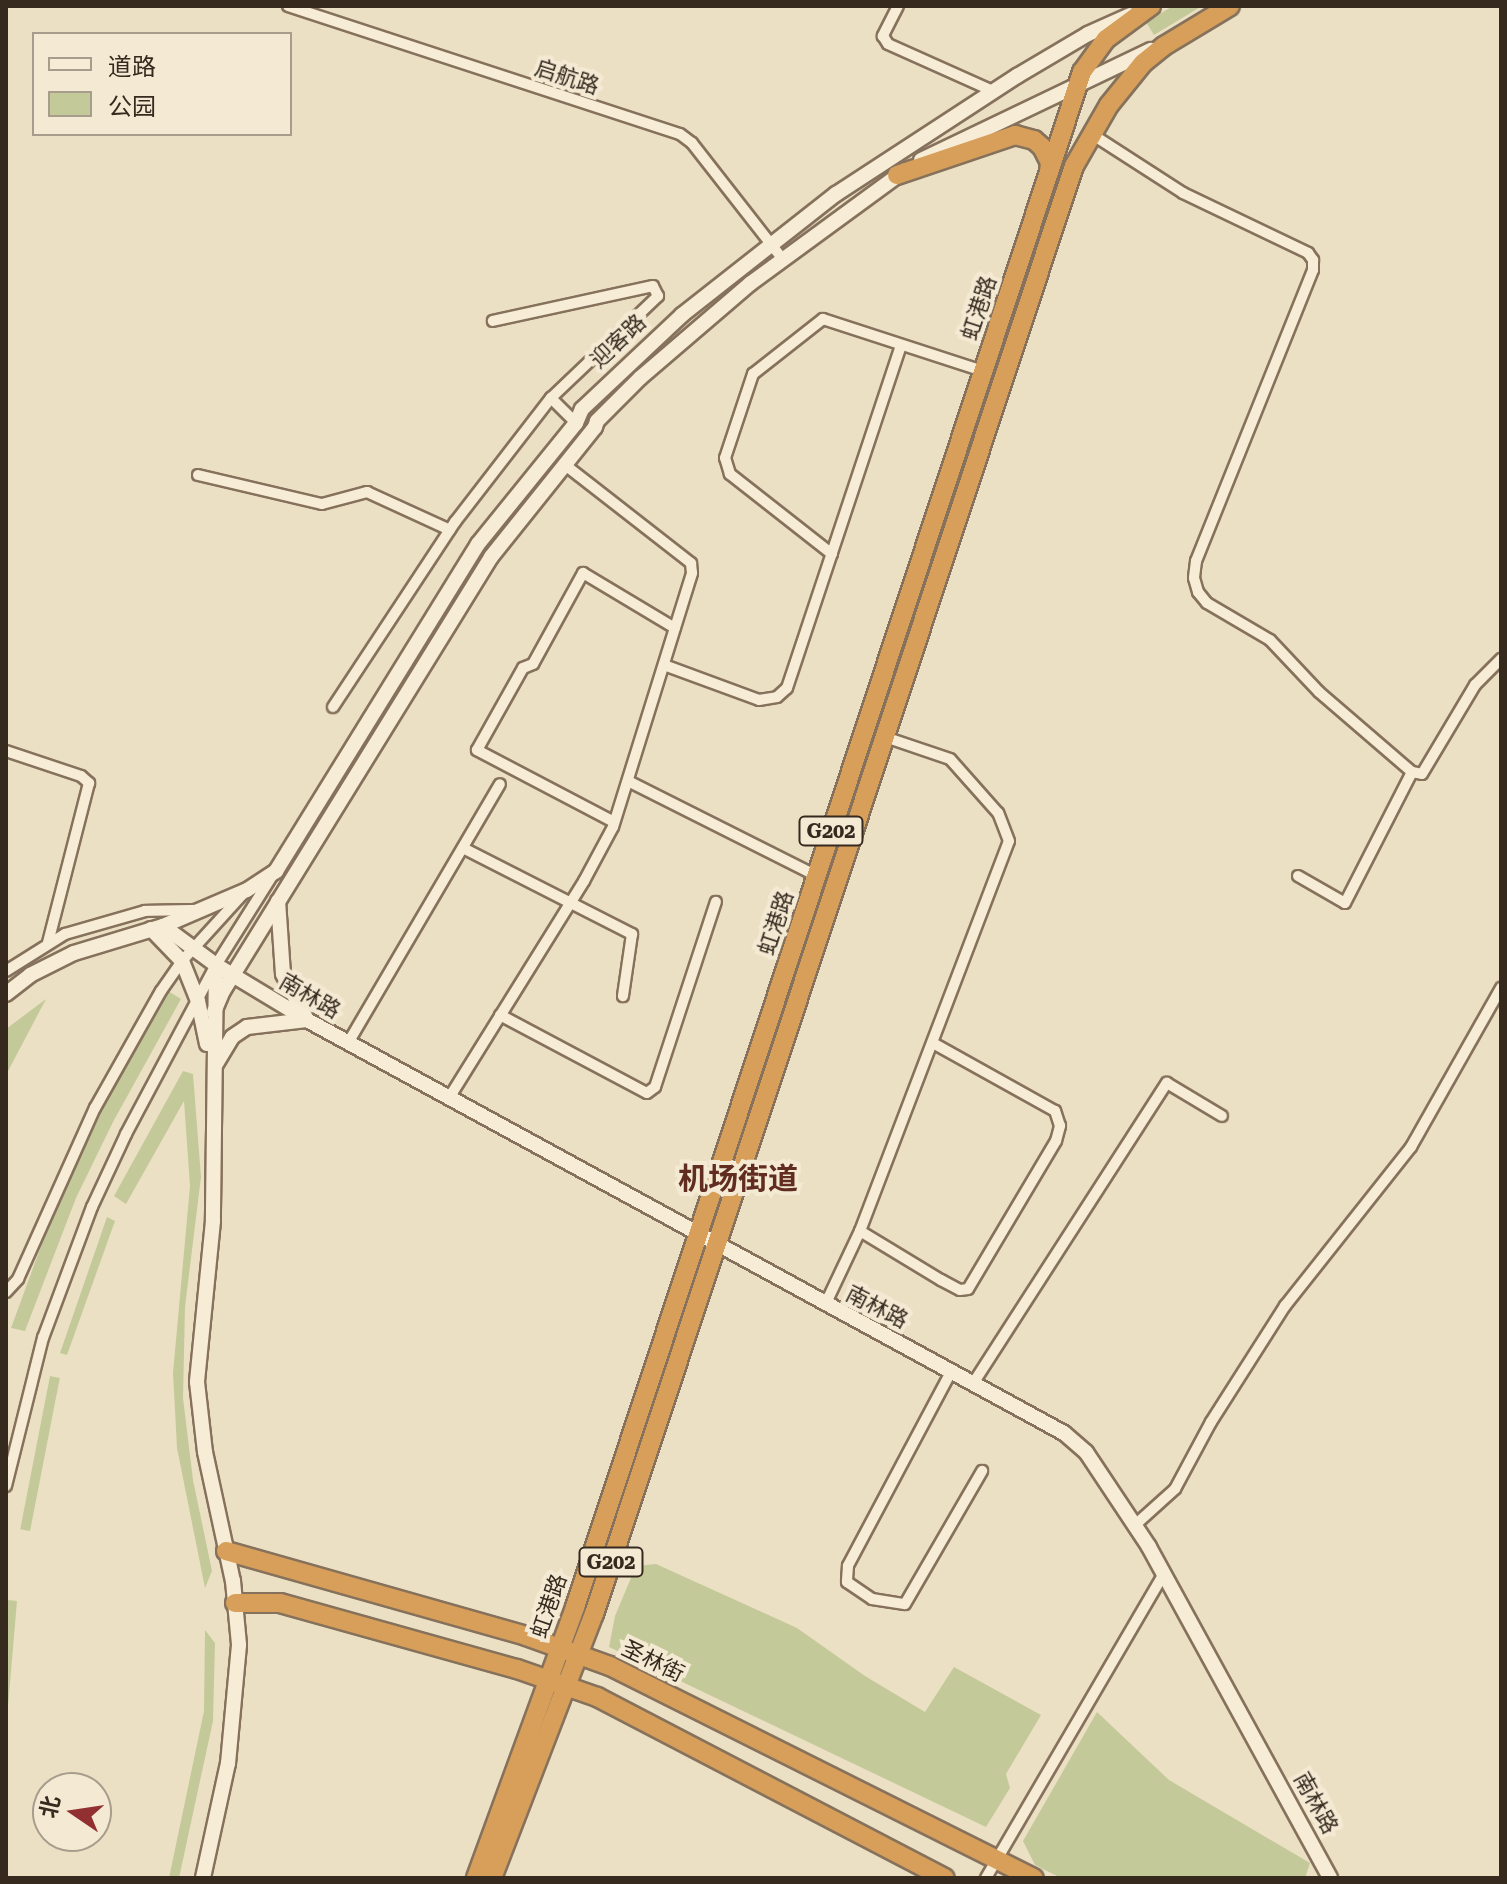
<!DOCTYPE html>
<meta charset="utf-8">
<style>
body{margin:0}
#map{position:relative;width:1507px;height:1884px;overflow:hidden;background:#ece0c4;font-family:"Roboto Serif","Noto Sans SC",serif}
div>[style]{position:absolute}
.green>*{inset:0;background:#c4c999;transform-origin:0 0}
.roads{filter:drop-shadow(2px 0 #86725c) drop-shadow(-2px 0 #86725c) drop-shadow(0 2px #86725c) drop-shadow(0 -2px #86725c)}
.street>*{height:10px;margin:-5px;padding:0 5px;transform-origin:5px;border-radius:5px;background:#f7edd7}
.secondary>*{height:14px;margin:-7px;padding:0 7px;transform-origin:7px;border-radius:7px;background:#f7edd7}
.highway>*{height:18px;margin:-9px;padding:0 9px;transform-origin:9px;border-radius:9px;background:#d79f59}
span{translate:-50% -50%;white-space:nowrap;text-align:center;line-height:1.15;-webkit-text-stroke:8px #f4ead4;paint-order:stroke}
.shield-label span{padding:2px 6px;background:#f4ead4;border:2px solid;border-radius:6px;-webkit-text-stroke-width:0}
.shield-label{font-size:20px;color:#362a1f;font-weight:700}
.street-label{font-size:22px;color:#362a1f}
.district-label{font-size:30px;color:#612d20;font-weight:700}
.frame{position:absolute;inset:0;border:8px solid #362a1f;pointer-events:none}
.legend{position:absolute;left:32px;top:32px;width:260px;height:104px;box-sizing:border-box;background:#f4ead4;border:2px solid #a89d8c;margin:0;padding:10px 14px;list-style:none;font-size:24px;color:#362a1f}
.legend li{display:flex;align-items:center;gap:16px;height:40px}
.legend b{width:40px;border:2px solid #a89d8c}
.north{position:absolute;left:32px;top:1772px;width:80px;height:80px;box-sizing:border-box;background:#f4ead4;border:2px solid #a89d8c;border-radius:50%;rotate:283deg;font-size:22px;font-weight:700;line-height:32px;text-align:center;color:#362a1f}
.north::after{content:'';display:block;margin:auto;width:28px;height:36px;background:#922f30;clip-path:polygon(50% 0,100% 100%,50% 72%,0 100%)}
</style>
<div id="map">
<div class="green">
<div style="clip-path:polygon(1173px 6px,1202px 6px,1154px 35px,1146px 22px)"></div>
<div style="clip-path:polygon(168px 991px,181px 999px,113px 1122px,76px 1198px,25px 1331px,11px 1328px,51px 1219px,107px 1099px)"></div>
<div style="clip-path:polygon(46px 999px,6px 1075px,6px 1029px)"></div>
<div style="clip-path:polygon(183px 1071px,193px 1074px,201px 1177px,185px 1307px,183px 1398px,193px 1480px,212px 1571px,205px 1588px,177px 1448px,173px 1373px,190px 1186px,184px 1101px,126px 1204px,114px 1196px)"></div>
<div style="clip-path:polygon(107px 1217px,115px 1221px,67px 1355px,60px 1353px)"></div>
<div style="left:50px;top:1376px;width:10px;height:156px;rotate:11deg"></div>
<div style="clip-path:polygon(656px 1564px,797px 1628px,865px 1676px,925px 1712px,954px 1667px,1041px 1715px,1006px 1774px,1010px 1788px,986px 1827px,609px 1647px,615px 1616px,636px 1566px)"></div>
<div style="clip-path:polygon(8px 1600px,17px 1601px,6px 1730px,6px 1626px)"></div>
<div style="clip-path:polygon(205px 1630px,215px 1643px,213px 1721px,179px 1878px,169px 1878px,204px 1711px)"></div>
<div style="clip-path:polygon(1097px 1712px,1169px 1780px,1310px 1863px,1305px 1878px,1061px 1878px,1035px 1865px,1023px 1841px)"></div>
</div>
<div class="roads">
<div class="street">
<div style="left:288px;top:6px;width:412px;rotate:18.1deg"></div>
<div style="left:680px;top:134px;width:15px;rotate:37deg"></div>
<div style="left:692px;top:143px;width:146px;rotate:52deg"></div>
<div style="left:898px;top:6px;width:34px;rotate:117deg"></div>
<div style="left:883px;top:36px;width:9px;rotate:58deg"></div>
<div style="left:888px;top:44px;width:115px;rotate:24.1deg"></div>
<div style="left:1090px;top:133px;width:111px;rotate:32.8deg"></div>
<div style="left:1183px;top:193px;width:139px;rotate:25.6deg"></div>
<div style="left:1308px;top:253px;width:9px;rotate:54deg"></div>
<div style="left:1313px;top:260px;width:10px;rotate:90deg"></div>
<div style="left:1313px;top:270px;width:314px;rotate:111.9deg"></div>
<div style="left:1196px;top:561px;width:17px;rotate:97deg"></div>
<div style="left:1194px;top:578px;width:15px;rotate:74deg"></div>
<div style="left:1198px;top:592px;width:14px;rotate:51deg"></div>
<div style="left:1207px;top:603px;width:73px;rotate:30.4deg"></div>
<div style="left:1270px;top:640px;width:71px;rotate:46.7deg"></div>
<div style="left:1319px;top:692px;width:123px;rotate:40.7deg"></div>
<div style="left:1412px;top:772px;width:10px;rotate:11deg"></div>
<div style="left:1422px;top:774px;width:104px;rotate:-59.2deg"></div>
<div style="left:1475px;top:685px;width:37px;rotate:-45deg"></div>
<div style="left:551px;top:398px;width:35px;rotate:45deg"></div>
<div style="left:198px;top:475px;width:127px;rotate:13.2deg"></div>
<div style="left:322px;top:504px;width:47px;rotate:-14.9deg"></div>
<div style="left:367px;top:492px;width:91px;rotate:24.6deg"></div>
<div style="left:832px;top:554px;width:130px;rotate:-141.9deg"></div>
<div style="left:730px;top:474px;width:17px;rotate:-107deg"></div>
<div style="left:725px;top:458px;width:89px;rotate:-71.6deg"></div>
<div style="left:753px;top:374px;width:89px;rotate:-38.2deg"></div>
<div style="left:823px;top:319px;width:168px;rotate:18deg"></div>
<div style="left:664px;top:665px;width:101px;rotate:20.2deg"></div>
<div style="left:759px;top:700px;width:18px;rotate:-9deg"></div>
<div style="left:777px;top:697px;width:13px;rotate:-42deg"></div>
<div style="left:787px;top:688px;width:361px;rotate:-71.6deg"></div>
<div style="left:333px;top:707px;width:222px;rotate:-56.6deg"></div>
<div style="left:455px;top:522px;width:157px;rotate:-52.3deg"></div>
<div style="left:551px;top:398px;width:148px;rotate:-43.6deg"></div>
<div style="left:658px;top:296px;width:11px;rotate:-117deg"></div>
<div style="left:653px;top:286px;width:164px;rotate:167.7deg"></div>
<div style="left:6px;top:751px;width:79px;rotate:18.4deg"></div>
<div style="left:81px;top:776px;width:11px;rotate:41deg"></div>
<div style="left:89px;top:783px;width:165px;rotate:104.4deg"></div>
<div style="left:628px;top:781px;width:212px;rotate:26.7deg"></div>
<div style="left:614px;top:822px;width:155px;rotate:-152.3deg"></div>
<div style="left:477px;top:750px;width:94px;rotate:-60.7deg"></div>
<div style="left:523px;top:668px;width:11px;rotate:-22deg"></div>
<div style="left:533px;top:664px;width:104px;rotate:-61.2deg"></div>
<div style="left:583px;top:573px;width:107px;rotate:30.9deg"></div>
<div style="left:463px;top:848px;width:190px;rotate:27deg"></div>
<div style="left:632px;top:934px;width:63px;rotate:98.3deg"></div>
<div style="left:1298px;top:876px;width:54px;rotate:29.9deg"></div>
<div style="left:1345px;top:903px;width:147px;rotate:-62.9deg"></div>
<div style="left:6px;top:971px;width:70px;rotate:-32.1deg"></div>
<div style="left:65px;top:934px;width:83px;rotate:-16deg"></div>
<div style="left:145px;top:911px;width:54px;rotate:-1.1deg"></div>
<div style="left:500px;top:1015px;width:166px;rotate:28deg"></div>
<div style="left:647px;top:1093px;width:10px;rotate:-37deg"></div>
<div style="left:655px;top:1087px;width:195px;rotate:-71.8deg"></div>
<div style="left:348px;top:1043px;width:300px;rotate:-59.6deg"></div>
<div style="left:449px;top:1098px;width:256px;rotate:-58.1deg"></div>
<div style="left:584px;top:881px;width:61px;rotate:-61.8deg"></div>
<div style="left:613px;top:827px;width:266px;rotate:-72.7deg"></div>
<div style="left:692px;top:573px;width:10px;rotate:-96deg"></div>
<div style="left:691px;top:563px;width:161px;rotate:-142.1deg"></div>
<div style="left:860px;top:1231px;width:95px;rotate:31.2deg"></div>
<div style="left:941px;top:1280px;width:21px;rotate:28deg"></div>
<div style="left:960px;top:1290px;width:8px;rotate:-7deg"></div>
<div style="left:968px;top:1289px;width:172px;rotate:-59.3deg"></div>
<div style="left:1056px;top:1141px;width:16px;rotate:-75deg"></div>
<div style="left:1060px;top:1126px;width:16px;rotate:-108deg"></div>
<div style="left:1055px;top:1111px;width:140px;rotate:-150.9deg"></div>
<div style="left:6px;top:1292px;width:18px;rotate:-47deg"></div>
<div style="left:18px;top:1279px;width:188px;rotate:-65.8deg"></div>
<div style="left:95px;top:1108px;width:134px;rotate:-60.6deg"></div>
<div style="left:161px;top:991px;width:37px;rotate:-55deg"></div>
<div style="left:182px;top:961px;width:91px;rotate:-47.7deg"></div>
<div style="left:825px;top:1305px;width:82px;rotate:-64.7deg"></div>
<div style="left:860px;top:1231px;width:417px;rotate:-69.1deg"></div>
<div style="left:1009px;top:841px;width:30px;rotate:-111deg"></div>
<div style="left:998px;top:813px;width:72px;rotate:-131.6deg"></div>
<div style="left:950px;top:759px;width:69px;rotate:-161.3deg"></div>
<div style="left:952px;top:1370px;width:222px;rotate:118deg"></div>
<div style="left:848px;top:1566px;width:16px;rotate:94deg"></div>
<div style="left:847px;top:1582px;width:30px;rotate:34deg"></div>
<div style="left:872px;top:1599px;width:33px;rotate:9deg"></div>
<div style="left:905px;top:1604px;width:154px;rotate:-59.9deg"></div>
<div style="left:974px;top:1382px;width:356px;rotate:-57.2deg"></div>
<div style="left:1167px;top:1083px;width:64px;rotate:31deg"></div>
<div style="left:6px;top:1486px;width:153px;rotate:-76deg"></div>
<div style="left:43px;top:1338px;width:140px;rotate:-69.5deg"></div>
<div style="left:92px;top:1207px;width:81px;rotate:-65deg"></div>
<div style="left:126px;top:1134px;width:191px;rotate:-62deg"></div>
<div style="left:216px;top:965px;width:105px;rotate:-57.8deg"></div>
<div style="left:1135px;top:1525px;width:54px;rotate:-42deg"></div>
<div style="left:1175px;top:1489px;width:76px;rotate:-61.8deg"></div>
<div style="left:1211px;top:1422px;width:138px;rotate:-57.5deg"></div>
<div style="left:1285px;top:1306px;width:203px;rotate:-51.6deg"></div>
<div style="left:1411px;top:1147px;width:183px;rotate:-60.5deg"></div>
<div style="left:986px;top:1878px;width:353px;rotate:-59.7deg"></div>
</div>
<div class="secondary">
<div style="left:921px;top:160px;width:255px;rotate:-25.6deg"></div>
<div style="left:163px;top:926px;width:66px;rotate:36.3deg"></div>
<div style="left:216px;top:965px;width:256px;rotate:90.7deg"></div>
<div style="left:213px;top:1221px;width:162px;rotate:95.7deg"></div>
<div style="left:197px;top:1382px;width:70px;rotate:83.5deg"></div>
<div style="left:205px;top:1452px;width:132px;rotate:77.8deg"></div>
<div style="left:233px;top:1581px;width:64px;rotate:84.6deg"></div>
<div style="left:239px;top:1645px;width:119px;rotate:95.3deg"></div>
<div style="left:228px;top:1763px;width:118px;rotate:102.3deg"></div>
<div style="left:151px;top:929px;width:45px;rotate:45.9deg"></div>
<div style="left:182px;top:961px;width:43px;rotate:68.2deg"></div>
<div style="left:198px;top:1001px;width:44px;rotate:78.2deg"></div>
<div style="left:216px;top:965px;width:106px;rotate:31.1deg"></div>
<div style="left:307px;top:1020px;width:862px;rotate:28.62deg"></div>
<div style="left:1064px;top:1433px;width:29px;rotate:41deg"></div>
<div style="left:1086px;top:1452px;width:114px;rotate:56.4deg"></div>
<div style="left:1149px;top:1547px;width:377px;rotate:61.3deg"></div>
<div style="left:6px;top:994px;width:31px;rotate:-38deg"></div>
<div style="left:30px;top:975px;width:49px;rotate:-26.6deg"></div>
<div style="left:74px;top:953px;width:93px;rotate:-16.9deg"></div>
<div style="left:163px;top:926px;width:91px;rotate:-23.2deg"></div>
<div style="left:247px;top:890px;width:35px;rotate:-33deg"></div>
<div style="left:276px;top:871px;width:384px;rotate:-58.3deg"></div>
<div style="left:478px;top:544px;width:156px;rotate:-51deg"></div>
<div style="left:576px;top:423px;width:15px;rotate:-67deg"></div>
<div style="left:582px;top:409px;width:137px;rotate:-43.2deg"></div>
<div style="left:682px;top:315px;width:196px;rotate:-38.2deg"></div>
<div style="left:836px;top:194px;width:216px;rotate:-33.1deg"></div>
<div style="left:1017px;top:76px;width:82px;rotate:-30.6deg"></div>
<div style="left:1088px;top:34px;width:46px;rotate:-24.3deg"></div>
<div style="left:214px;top:1012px;width:23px;rotate:-67deg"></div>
<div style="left:223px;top:991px;width:510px;rotate:-58.3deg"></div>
<div style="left:491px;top:557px;width:166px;rotate:-51.3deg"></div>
<div style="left:595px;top:427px;width:6px;rotate:-72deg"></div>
<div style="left:597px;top:421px;width:61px;rotate:-45deg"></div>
<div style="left:640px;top:378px;width:146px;rotate:-40.6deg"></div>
<div style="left:751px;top:283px;width:190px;rotate:-36.2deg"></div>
<div style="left:216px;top:1064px;width:31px;rotate:-59deg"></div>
<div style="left:232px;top:1037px;width:18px;rotate:-34deg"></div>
<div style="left:247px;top:1027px;width:60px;rotate:-6.7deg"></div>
<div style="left:307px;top:1020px;width:52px;rotate:-117.6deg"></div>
<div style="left:283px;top:974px;width:73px;rotate:-93.9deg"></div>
</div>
<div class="highway">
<div style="left:897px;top:175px;width:125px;rotate:-18.7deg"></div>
<div style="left:1015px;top:135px;width:20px;rotate:15deg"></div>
<div style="left:1034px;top:140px;width:11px;rotate:41deg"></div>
<div style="left:1042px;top:147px;width:18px;rotate:63deg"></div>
<div style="left:1050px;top:163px;width:9px;rotate:96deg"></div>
<div style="left:226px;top:1551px;width:312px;rotate:15.8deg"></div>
<div style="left:526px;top:1636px;width:89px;rotate:19.7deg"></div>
<div style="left:610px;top:1666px;width:474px;rotate:26.6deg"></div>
<div style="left:235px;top:1603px;width:45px"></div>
<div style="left:280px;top:1603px;width:246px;rotate:15.6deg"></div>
<div style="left:517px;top:1669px;width:85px;rotate:19.3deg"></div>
<div style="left:597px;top:1697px;width:392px;rotate:27.5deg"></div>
<div style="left:476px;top:1878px;width:289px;rotate:-69.9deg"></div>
<div style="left:575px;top:1607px;width:1617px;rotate:-71.72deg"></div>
<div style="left:1082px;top:72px;width:41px;rotate:-54deg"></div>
<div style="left:1106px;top:39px;width:56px;rotate:-36.3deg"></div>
<div style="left:492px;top:1878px;width:283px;rotate:-68.9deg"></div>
<div style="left:594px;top:1614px;width:1525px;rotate:-71.66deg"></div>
<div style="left:1074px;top:166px;width:70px;rotate:-60.2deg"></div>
<div style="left:1109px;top:105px;width:54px;rotate:-51deg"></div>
<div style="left:1143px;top:63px;width:27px;rotate:-39deg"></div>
<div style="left:1164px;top:46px;width:77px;rotate:-31.2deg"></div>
</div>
</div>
<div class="shield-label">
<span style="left:831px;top:831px">G202</span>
<span style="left:611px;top:1562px">G202</span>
</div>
<div class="street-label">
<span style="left:567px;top:77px;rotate:18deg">启航路</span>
<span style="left:979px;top:308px;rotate:-72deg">虹港路</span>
<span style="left:618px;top:341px;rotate:-43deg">迎客路</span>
<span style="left:776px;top:923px;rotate:-72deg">虹港路</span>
<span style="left:310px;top:996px;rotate:30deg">南林路</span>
<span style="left:877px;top:1307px;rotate:27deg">南林路</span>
<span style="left:549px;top:1606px;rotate:-71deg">虹港路</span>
<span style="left:653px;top:1661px;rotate:26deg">圣林街</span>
<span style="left:1316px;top:1803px;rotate:61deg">南林路</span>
</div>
<div class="district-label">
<span style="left:738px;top:1179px">机场街道</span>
</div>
<div class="frame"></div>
<ul class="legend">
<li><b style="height:10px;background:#f7edd7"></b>道路</li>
<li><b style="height:22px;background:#c4c999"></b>公园</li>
</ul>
<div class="north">北</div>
</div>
